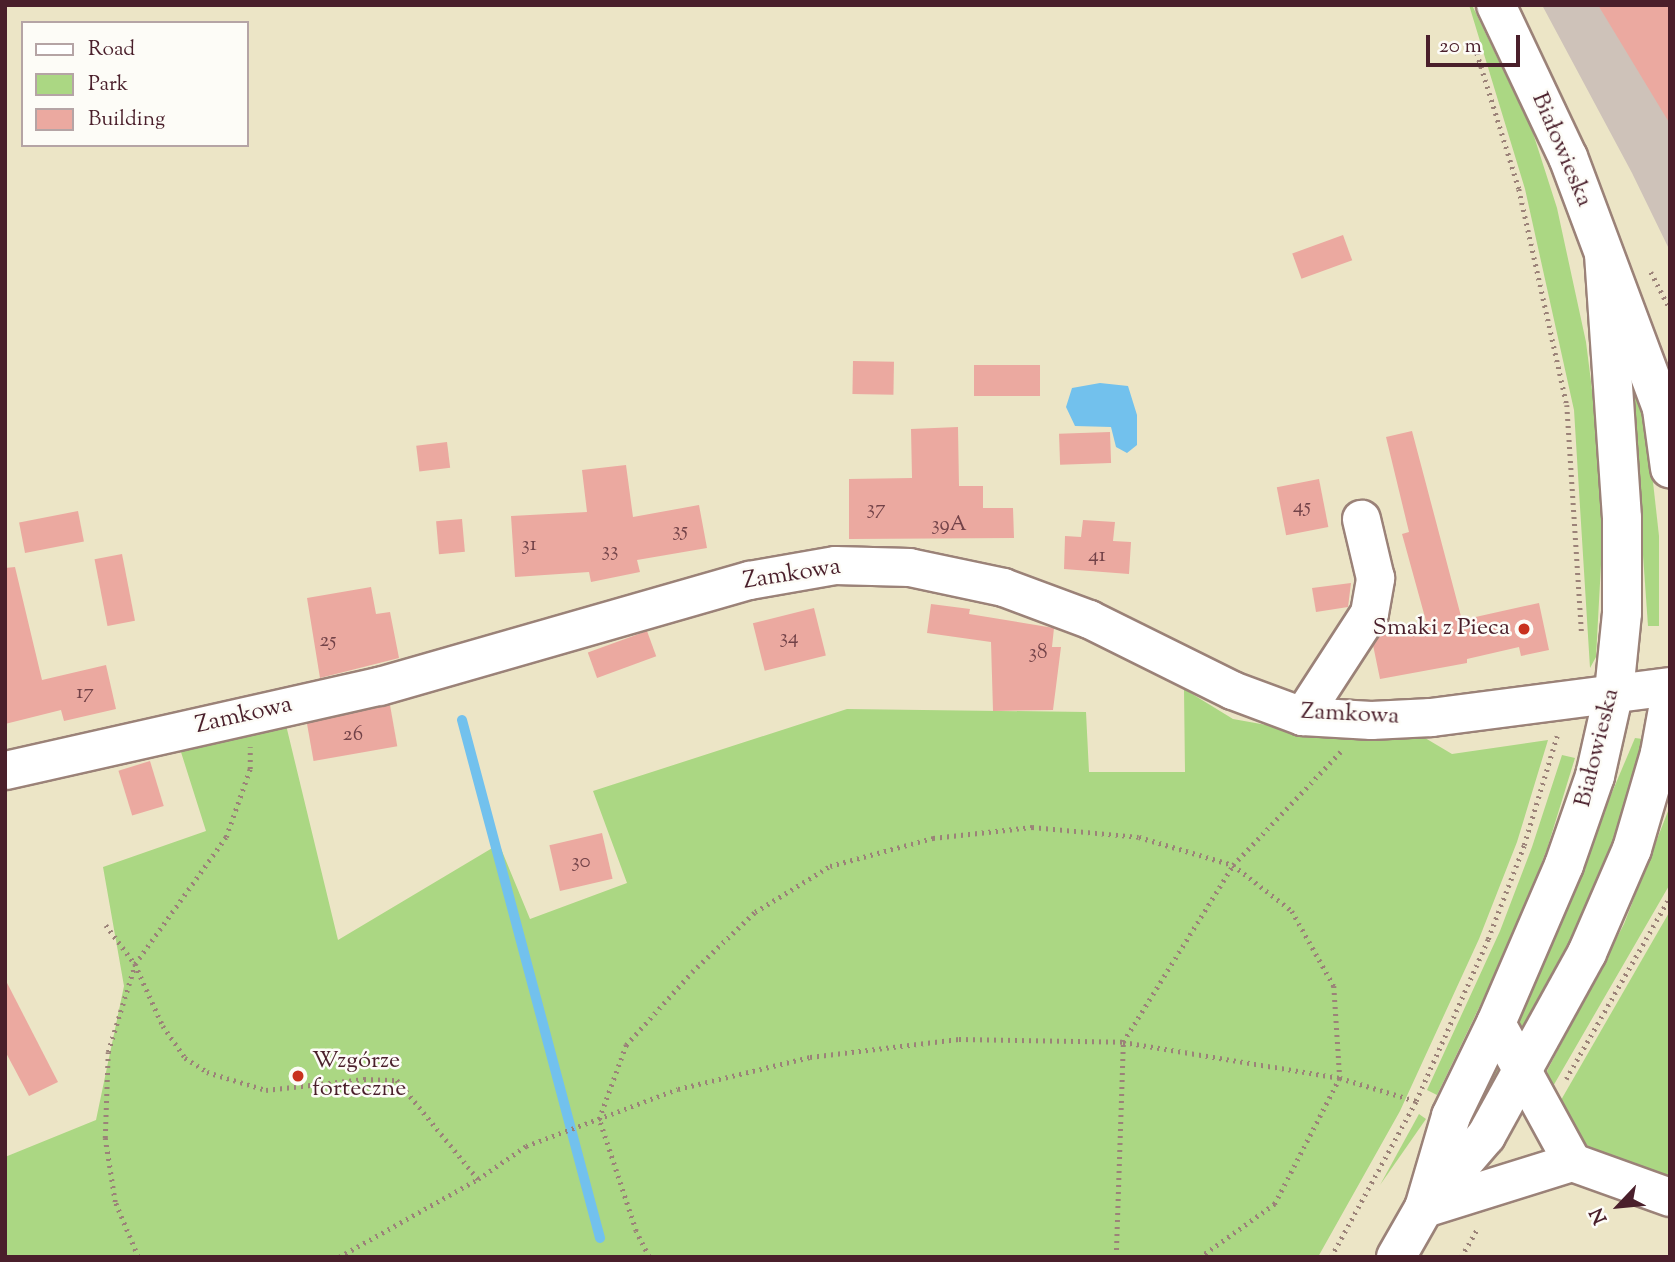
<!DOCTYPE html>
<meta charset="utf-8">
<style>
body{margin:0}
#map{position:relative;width:1675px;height:1262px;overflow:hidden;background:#ece5c6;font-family:"Sorts Mill Goudy",serif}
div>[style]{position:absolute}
.industrial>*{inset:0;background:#cec2b9}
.green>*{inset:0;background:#abd783}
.water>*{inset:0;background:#72c1ed}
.stream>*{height:10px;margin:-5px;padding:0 5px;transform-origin:5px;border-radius:5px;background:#72c1ed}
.building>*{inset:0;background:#eba9a0;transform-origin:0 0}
.path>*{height:4.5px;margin-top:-2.25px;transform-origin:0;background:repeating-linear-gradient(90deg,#9b8278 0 2px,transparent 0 7px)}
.roads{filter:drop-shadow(2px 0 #9b8278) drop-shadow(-2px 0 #9b8278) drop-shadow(0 2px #9b8278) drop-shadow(0 -2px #9b8278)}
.minor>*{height:37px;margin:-18.5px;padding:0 18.5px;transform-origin:18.5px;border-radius:18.5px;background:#fff}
.major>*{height:38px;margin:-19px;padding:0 19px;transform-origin:19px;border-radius:19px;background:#fff}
.dots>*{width:19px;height:19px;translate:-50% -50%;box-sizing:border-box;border:4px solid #fdfcf7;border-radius:50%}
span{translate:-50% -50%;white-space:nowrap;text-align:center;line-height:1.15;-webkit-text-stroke:5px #fdfcf7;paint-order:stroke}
.number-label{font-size:21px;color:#724248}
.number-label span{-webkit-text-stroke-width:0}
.street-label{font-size:24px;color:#4a1f2b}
.poi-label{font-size:24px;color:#4a1f2b}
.right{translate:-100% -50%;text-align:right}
.left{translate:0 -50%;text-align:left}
.frame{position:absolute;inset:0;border:7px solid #4a1f2b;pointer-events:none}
.legend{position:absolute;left:21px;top:21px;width:228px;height:126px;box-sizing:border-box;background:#fdfcf7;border:2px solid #b5a4a5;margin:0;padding:9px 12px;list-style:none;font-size:21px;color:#4a1f2b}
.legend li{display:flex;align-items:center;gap:14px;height:35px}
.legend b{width:35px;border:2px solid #b5a4a5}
.north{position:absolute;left:1584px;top:1171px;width:70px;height:70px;-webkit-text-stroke:5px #fdfcf7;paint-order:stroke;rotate:244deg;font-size:19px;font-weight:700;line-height:28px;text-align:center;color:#4a1f2b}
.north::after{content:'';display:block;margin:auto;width:24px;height:32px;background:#4a1f2b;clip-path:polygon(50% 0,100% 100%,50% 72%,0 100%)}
.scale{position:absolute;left:1426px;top:35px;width:94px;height:32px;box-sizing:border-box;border:4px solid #4a1f2b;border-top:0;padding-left:9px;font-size:21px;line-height:24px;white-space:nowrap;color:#4a1f2b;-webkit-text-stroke:5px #fdfcf7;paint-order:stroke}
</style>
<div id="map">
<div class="industrial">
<div style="clip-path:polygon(1542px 5px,1670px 5px,1670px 251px,1632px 173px)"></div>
</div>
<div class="green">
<div style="clip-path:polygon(1469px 5px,1472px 5px,1532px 130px,1557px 208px,1586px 342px,1599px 445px,1602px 546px,1596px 657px,1590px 668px,1574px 410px,1525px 189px)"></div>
<div style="clip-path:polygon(1628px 342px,1650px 455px,1659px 536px,1659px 626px,1648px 626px)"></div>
<div style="clip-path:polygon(1184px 689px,1233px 719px,1321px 735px,1415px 732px,1452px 754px,1548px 740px,1517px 842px,1479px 939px,1400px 1111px,1318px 1257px,5px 1257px,5px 1157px,96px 1120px,124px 986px,103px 867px,206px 831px,180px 749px,286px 725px,338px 940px,499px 844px,530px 919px,627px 883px,593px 791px,847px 709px,1086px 712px,1089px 772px,1185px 772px)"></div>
<div style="clip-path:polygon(1635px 738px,1643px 739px,1624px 813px,1594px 895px,1522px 1040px,1517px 1027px,1518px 1015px)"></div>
<div style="clip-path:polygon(1562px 755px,1575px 758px,1547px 849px,1513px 937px,1437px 1095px,1427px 1090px,1500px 931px,1532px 847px)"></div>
<div style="clip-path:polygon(1670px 806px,1670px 884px,1552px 1088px,1547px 1071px,1624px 924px)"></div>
<div style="clip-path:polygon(1670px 911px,1670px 1188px,1598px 1155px,1572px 1131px,1557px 1107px)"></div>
<div style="clip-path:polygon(1496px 1057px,1502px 1074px,1478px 1115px,1469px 1112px)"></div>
<div style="clip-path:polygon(1419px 1114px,1426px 1119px,1380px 1185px)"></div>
</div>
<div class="water">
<div style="clip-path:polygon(1100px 383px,1128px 386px,1137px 415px,1137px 445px,1127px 453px,1116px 447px,1111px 427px,1075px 426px,1066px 407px,1072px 388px)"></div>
</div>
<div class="stream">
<div style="left:462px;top:720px;width:536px;rotate:75.08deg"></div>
</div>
<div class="building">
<div style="clip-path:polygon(1598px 5px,1670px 5px,1670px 124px)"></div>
<div style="left:1343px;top:235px;width:27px;height:54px;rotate:70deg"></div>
<div style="left:853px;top:361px;width:41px;height:33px;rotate:1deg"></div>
<div style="left:974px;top:365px;width:66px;height:31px"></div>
<div style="clip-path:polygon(958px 427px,959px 486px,983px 486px,983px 508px,1013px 508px,1014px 538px,849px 539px,849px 479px,912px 478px,911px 429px)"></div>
<div style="clip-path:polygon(1412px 431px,1462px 620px,1539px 603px,1549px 650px,1521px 656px,1519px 647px,1467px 659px,1467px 663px,1380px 679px,1373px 645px,1382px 631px,1426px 621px,1402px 534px,1409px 532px,1386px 437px)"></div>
<div style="left:1110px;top:432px;width:31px;height:51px;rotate:88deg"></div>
<div style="left:447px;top:442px;width:26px;height:31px;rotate:83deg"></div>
<div style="clip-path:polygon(626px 465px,633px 517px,699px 505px,707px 548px,637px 560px,640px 572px,591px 582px,589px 572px,515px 577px,511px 516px,587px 512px,582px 470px)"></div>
<div style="left:1319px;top:479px;width:49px;height:43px;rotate:79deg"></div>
<div style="left:78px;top:511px;width:31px;height:60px;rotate:79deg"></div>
<div style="left:462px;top:519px;width:33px;height:26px;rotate:85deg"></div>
<div style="clip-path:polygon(1083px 520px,1115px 522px,1113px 541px,1131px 542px,1129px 574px,1064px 569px,1065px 536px,1081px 537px)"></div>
<div style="left:122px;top:554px;width:68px;height:28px;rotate:79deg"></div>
<div style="clip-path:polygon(15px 567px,42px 680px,106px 665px,116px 709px,64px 721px,61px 710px,5px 724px,5px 568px)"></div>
<div style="clip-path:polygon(1351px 583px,1348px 607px,1316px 612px,1312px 588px)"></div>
<div style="clip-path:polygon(371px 587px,376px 614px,390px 612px,399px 658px,320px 678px,307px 598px)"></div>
<div style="clip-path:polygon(931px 604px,970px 609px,969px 614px,1054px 628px,1052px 647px,1061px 647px,1053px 710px,993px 711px,991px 642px,927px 633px)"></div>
<div style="left:814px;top:608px;width:49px;height:63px;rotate:76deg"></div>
<div style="left:647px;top:631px;width:27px;height:63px;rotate:70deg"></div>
<div style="left:390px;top:705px;width:42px;height:85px;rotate:80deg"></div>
<div style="left:150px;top:761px;width:47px;height:33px;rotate:73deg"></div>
<div style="left:602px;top:833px;width:47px;height:54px;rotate:77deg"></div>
<div style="clip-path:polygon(5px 979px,58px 1082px,29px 1096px,5px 1051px)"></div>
</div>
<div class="path">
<div style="left:1477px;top:53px;width:142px;rotate:72.8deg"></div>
<div style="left:1519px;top:189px;width:221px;rotate:77.5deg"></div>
<div style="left:1567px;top:405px;width:229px;rotate:86.3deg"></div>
<div style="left:1651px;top:272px;width:42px;rotate:62.8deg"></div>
<div style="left:106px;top:925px;width:49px;rotate:53.4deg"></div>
<div style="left:135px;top:964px;width:68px;rotate:65.7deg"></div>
<div style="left:163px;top:1026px;width:39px;rotate:55deg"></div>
<div style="left:185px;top:1058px;width:26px;rotate:32deg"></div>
<div style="left:207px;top:1072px;width:62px;rotate:17deg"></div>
<div style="left:266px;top:1090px;width:99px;rotate:-6.4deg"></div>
<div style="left:364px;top:1079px;width:33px;rotate:2deg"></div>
<div style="left:397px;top:1080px;width:128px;rotate:50.7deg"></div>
<div style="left:1566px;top:1079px;width:210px;rotate:-60.3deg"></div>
<div style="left:138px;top:1257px;width:60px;rotate:-112.7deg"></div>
<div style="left:115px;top:1202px;width:65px;rotate:-98.9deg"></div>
<div style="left:105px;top:1138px;width:86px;rotate:-88deg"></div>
<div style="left:108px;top:1052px;width:92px;rotate:-72.9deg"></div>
<div style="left:135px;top:964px;width:156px;rotate:-54.4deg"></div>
<div style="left:226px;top:837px;width:72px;rotate:-70.6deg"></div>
<div style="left:250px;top:769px;width:22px;rotate:-90deg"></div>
<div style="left:339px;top:1257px;width:159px;rotate:-29.3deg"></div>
<div style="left:478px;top:1179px;width:58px;rotate:-34.5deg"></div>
<div style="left:526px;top:1146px;width:162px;rotate:-20.6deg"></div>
<div style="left:678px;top:1089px;width:136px;rotate:-13.6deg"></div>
<div style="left:810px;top:1057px;width:150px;rotate:-6.9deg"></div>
<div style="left:959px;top:1039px;width:164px;rotate:1deg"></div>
<div style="left:1123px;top:1042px;width:220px;rotate:9.4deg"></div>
<div style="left:1340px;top:1078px;width:79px;rotate:16.8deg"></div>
<div style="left:649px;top:1257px;width:29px;rotate:-117deg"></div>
<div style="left:636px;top:1231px;width:118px;rotate:-108.3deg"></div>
<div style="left:599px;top:1119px;width:79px;rotate:-70deg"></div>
<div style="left:626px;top:1045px;width:98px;rotate:-47.9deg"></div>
<div style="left:692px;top:972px;width:87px;rotate:-43.6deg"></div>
<div style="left:755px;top:912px;width:88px;rotate:-31.5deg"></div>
<div style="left:830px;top:866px;width:107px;rotate:-15.2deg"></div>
<div style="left:933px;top:838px;width:100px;rotate:-6.3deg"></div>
<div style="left:1032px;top:827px;width:107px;rotate:5.3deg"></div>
<div style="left:1139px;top:837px;width:98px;rotate:16.6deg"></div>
<div style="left:1233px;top:865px;width:75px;rotate:37.9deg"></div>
<div style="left:1292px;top:911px;width:86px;rotate:60.8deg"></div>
<div style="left:1334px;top:986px;width:92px;rotate:86.3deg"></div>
<div style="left:1340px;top:1078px;width:142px;rotate:117.3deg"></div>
<div style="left:1275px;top:1204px;width:91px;rotate:144.4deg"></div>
<div style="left:1116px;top:1257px;width:215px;rotate:-88.1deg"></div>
<div style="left:1123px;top:1042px;width:208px;rotate:-58.1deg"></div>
<div style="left:1233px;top:865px;width:157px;rotate:-46.5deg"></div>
<div style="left:1331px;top:1257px;width:178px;rotate:-61.4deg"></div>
<div style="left:1416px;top:1101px;width:177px;rotate:-66deg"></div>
<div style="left:1488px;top:939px;width:101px;rotate:-69deg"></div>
<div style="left:1524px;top:845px;width:114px;rotate:-73.2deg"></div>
<div style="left:1461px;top:1257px;width:34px;rotate:-60deg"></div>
</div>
<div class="roads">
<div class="minor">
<div style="left:1302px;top:716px;width:123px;rotate:-57deg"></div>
<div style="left:1369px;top:613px;width:36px;rotate:-80deg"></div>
<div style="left:1375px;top:578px;width:61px;rotate:-103.3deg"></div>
<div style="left:5px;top:770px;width:383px;rotate:-12.7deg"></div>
<div style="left:379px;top:686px;width:385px;rotate:-16deg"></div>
<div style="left:749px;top:580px;width:87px;rotate:-9.9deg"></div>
<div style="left:835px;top:565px;width:74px;rotate:1.5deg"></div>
<div style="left:909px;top:567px;width:96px;rotate:12deg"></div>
<div style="left:1003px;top:587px;width:92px;rotate:20.4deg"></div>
<div style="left:1089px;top:619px;width:160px;rotate:26.4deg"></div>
<div style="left:1232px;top:690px;width:75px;rotate:20.4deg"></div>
<div style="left:1302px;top:716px;width:69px;rotate:3.3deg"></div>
<div style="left:1371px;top:720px;width:60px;rotate:-2.9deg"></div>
<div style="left:1431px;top:717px;width:241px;rotate:-7.4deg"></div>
<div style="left:1496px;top:1023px;width:158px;rotate:61.3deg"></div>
<div style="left:1424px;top:1208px;width:155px;rotate:-17.3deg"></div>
<div style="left:1572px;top:1162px;width:104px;rotate:19.7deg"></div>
</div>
<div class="major">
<div style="left:1496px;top:5px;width:168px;rotate:64.7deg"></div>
<div style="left:1568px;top:157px;width:269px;rotate:69.5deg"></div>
<div style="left:1662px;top:409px;width:60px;rotate:82.3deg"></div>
<div style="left:1424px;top:1208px;width:96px;rotate:-73.6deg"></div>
<div style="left:1451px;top:1116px;width:103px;rotate:-64.2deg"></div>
<div style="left:1496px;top:1023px;width:172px;rotate:-66.7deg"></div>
<div style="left:1564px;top:865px;width:94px;rotate:-70.8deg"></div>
<div style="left:1595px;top:776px;width:86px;rotate:-77.3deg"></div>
<div style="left:1614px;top:692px;width:79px;rotate:-84.2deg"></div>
<div style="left:1622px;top:613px;width:95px;rotate:-90deg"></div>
<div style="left:1622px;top:518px;width:262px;rotate:-93.9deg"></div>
<div style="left:1396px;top:1257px;width:56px;rotate:-60.3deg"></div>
<div style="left:1424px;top:1208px;width:95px;rotate:-49.3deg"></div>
<div style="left:1486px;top:1136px;width:209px;rotate:-61.1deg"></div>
<div style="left:1587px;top:953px;width:113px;rotate:-66.6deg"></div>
<div style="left:1632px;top:849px;width:100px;rotate:-73.7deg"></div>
<div style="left:1660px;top:753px;width:56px;rotate:-79.7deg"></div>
</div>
</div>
<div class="dots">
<div style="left:1524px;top:629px;background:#c8321e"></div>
<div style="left:298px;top:1076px;background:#c8321e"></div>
</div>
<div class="number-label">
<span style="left:1302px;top:507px">45</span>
<span style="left:876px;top:509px">37</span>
<span style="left:949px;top:525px">39A</span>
<span style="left:680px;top:531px">35</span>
<span style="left:529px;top:545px">31</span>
<span style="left:610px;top:551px">33</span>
<span style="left:1097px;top:556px">41</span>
<span style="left:789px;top:638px">34</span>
<span style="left:328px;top:641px">25</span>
<span style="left:1038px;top:653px">38</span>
<span style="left:85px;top:693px">17</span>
<span style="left:353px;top:735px">26</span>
<span style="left:581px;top:862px">30</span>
</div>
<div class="street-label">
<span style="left:1561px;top:150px;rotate:67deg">Białowieska</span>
<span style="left:792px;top:575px;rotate:-9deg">Zamkowa</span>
<span style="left:1350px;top:715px;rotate:3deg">Zamkowa</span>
<span style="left:244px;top:716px;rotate:-13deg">Zamkowa</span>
<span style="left:1598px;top:748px;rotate:-76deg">Białowieska</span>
</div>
<div class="poi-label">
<span class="right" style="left:1510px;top:629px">Smaki z Pieca</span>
<span class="left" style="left:312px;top:1076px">Wzgórze<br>forteczne</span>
</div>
<div class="frame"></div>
<ul class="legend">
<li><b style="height:9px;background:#fff"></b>Road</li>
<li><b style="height:19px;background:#abd783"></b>Park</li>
<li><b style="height:19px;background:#eba9a0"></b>Building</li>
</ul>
<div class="north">N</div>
<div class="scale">20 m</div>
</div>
